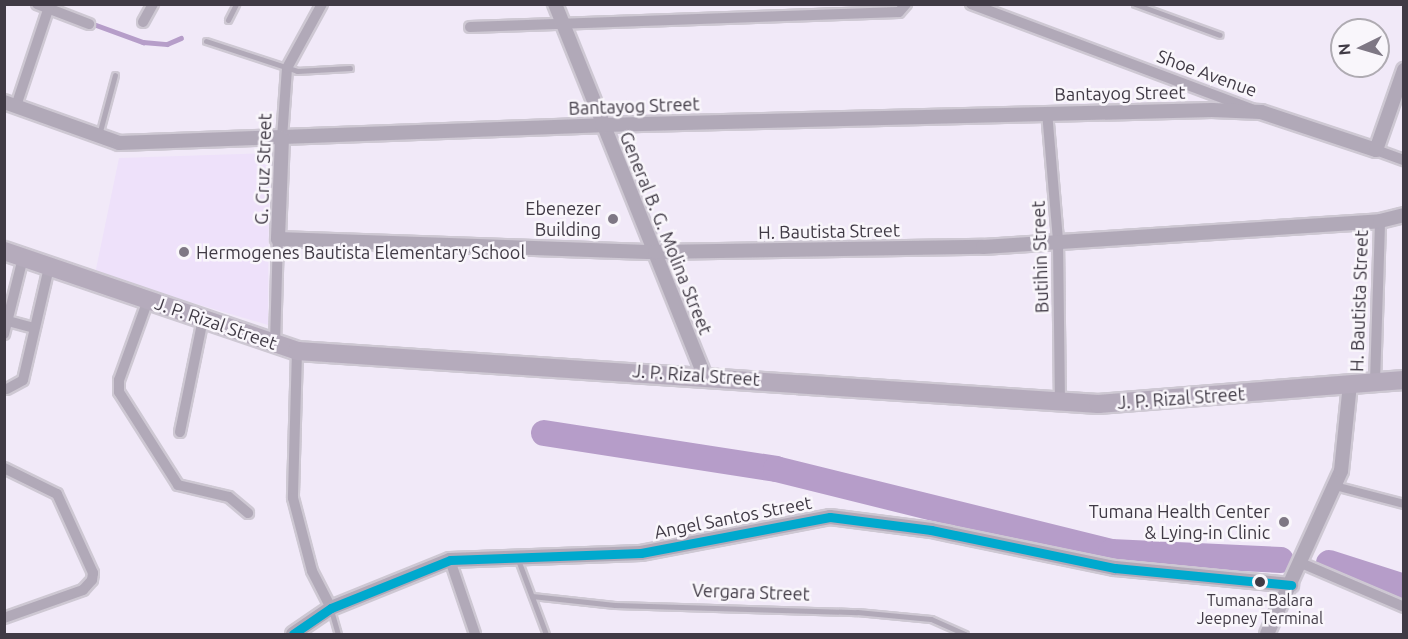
<!DOCTYPE html>
<style>
body{margin:0}
#map{position:relative;width:1408px;height:639px;overflow:hidden;background:#f1e9f8;font-family:Ubuntu,sans-serif}
div>[style]{position:absolute}
.built>*{inset:0;background:#eee1fa}
.stream>*{height:4.5px;margin:-2.25px;padding:0 2.25px;transform-origin:2.25px;border-radius:2.25px;background:#b69dc9}
.river>*{height:26px;margin:-13px;padding:0 13px;transform-origin:13px;border-radius:13px;background:#b69dc9}
.roads{filter:drop-shadow(2px 0 #cec8d3) drop-shadow(-2px 0 #cec8d3) drop-shadow(0 2px #cec8d3) drop-shadow(0 -2px #cec8d3)}
.service>*{height:5px;margin:-2.5px;padding:0 2.5px;transform-origin:2.5px;border-radius:2.5px;background:#b1a9b8}
.pedestrian>*{height:8px;margin:-4px;padding:0 4px;transform-origin:4px;border-radius:4px;background:#b1a9b8}
.minor>*{height:10px;margin:-5px;padding:0 5px;transform-origin:5px;border-radius:5px;background:#b1a9b8}
.tertiary>*{height:14px;margin:-7px;padding:0 7px;transform-origin:7px;border-radius:7px;background:#b1a9b8}
.primary>*{height:18px;margin:-9px;padding:0 9px;transform-origin:9px;border-radius:9px;background:#b5abbc}
.bus-1>*{height:9px;margin:-4.5px;padding:0 4.5px;transform-origin:4.5px;border-radius:4.5px;background:#00a9ce}
.dots>*{width:16px;height:16px;translate:-50% -50%;box-sizing:border-box;border:3px solid #f9f6fb;border-radius:50%}
span{translate:-50% -50%;white-space:nowrap;text-align:center;line-height:1.15;-webkit-text-stroke:5px #f9f6fb;paint-order:stroke}
.bus-label{font-size:16px;color:#403a45}
.street-label{font-size:18px;color:#403a45}
.poi-label{font-size:18px;color:#403a45}
.right{translate:-100% -50%;text-align:right}
.left{translate:0 -50%;text-align:left}
.frame{position:absolute;inset:0;border:6px solid #403a45;pointer-events:none}
.north{position:absolute;left:1330px;top:18px;width:60px;height:60px;box-sizing:border-box;background:#f9f6fb;border:2px solid #afabb2;border-radius:50%;rotate:265deg;font-size:16px;font-weight:700;line-height:24px;text-align:center;color:#403a45}
.north::after{content:'';display:block;margin:auto;width:21px;height:27px;background:#7e7784;clip-path:polygon(50% 0,100% 100%,50% 72%,0 100%)}
</style>
<div id="map">
<div class="built">
<div style="clip-path:polygon(269px 153px,268px 325px,95px 274px,119px 158px)"></div>
</div>
<div class="stream">
<div style="left:88px;top:22px;width:59px;rotate:20deg"></div>
<div style="left:143px;top:42px;width:24px;rotate:5deg"></div>
<div style="left:167px;top:44px;width:15px;rotate:-23deg"></div>
</div>
<div class="river">
<div style="left:544px;top:433px;width:235px;rotate:8.8deg"></div>
<div style="left:776px;top:469px;width:345px;rotate:13.9deg"></div>
<div style="left:1111px;top:552px;width:170px;rotate:2.7deg"></div>
<div style="left:1329px;top:563px;width:79px;rotate:17.7deg"></div>
</div>
<div class="roads">
<div class="service">
<div style="left:1135px;top:4px;width:90px;rotate:20deg"></div>
<div style="left:228px;top:20px;width:18px;rotate:-63deg"></div>
<div style="left:206px;top:41px;width:96px;rotate:18.2deg"></div>
<div style="left:297px;top:71px;width:53px;rotate:-3.2deg"></div>
<div style="left:99px;top:135px;width:62px;rotate:-75.1deg"></div>
<div style="left:517px;top:557px;width:82px;rotate:69.4deg"></div>
<div style="left:532px;top:596px;width:83px;rotate:6.2deg"></div>
<div style="left:615px;top:605px;width:242px;rotate:1.7deg"></div>
<div style="left:857px;top:612px;width:74px;rotate:5.4deg"></div>
<div style="left:931px;top:619px;width:37px;rotate:24deg"></div>
<div style="left:331px;top:610px;width:25px;rotate:74deg"></div>
</div>
<div class="pedestrian">
<div style="left:1335px;top:486px;width:71px;rotate:14.6deg"></div>
</div>
<div class="minor">
<div style="left:37px;top:4px;width:56px;rotate:21deg"></div>
<div style="left:971px;top:4px;width:300px;rotate:20.5deg"></div>
<div style="left:143px;top:22px;width:21px;rotate:-61deg"></div>
<div style="left:470px;top:27px;width:429px;rotate:-2deg"></div>
<div style="left:899px;top:12px;width:11px;rotate:-49deg"></div>
<div style="left:16px;top:106px;width:108px;rotate:-71.6deg"></div>
<div style="left:1047px;top:112px;width:129px;rotate:85.1deg"></div>
<div style="left:1058px;top:241px;width:161px;rotate:89.3deg"></div>
<div style="left:282px;top:138px;width:70px;rotate:-85.9deg"></div>
<div style="left:287px;top:68px;width:73px;rotate:-61.3deg"></div>
<div style="left:1376px;top:150px;width:30px;rotate:20deg"></div>
<div style="left:148px;top:300px;width:85px;rotate:109.9deg"></div>
<div style="left:119px;top:380px;width:12px;rotate:90deg"></div>
<div style="left:119px;top:392px;width:110px;rotate:57.6deg"></div>
<div style="left:178px;top:485px;width:52px;rotate:13.2deg"></div>
<div style="left:229px;top:497px;width:25px;rotate:40deg"></div>
<div style="left:8px;top:321px;width:27px;rotate:15deg"></div>
<div style="left:4px;top:334px;width:78px;rotate:-76deg"></div>
<div style="left:275px;top:344px;width:105px;rotate:-88.4deg"></div>
<div style="left:297px;top:351px;width:147px;rotate:91.6deg"></div>
<div style="left:293px;top:498px;width:75px;rotate:75.4deg"></div>
<div style="left:312px;top:571px;width:42px;rotate:62.8deg"></div>
<div style="left:1375px;top:382px;width:161px;rotate:-88.2deg"></div>
<div style="left:7px;top:389px;width:18px;rotate:-29deg"></div>
<div style="left:23px;top:380px;width:116px;rotate:-77deg"></div>
<div style="left:180px;top:432px;width:115px;rotate:-78.5deg"></div>
<div style="left:4px;top:468px;width:59px;rotate:26.1deg"></div>
<div style="left:57px;top:494px;width:87px;rotate:65.5deg"></div>
<div style="left:93px;top:573px;width:7px;rotate:98deg"></div>
<div style="left:92px;top:580px;width:13px;rotate:132deg"></div>
<div style="left:83px;top:590px;width:84px;rotate:160.5deg"></div>
<div style="left:450px;top:560px;width:78px;rotate:71.3deg"></div>
<div style="left:1301px;top:563px;width:112px;rotate:23.1deg"></div>
</div>
<div class="tertiary">
<div style="left:555px;top:4px;width:400px;rotate:68.1deg"></div>
<div style="left:4px;top:102px;width:122px;rotate:19.6deg"></div>
<div style="left:119px;top:143px;width:483px;rotate:-2.1deg"></div>
<div style="left:602px;top:125px;width:610px;rotate:-1.41deg"></div>
<div style="left:1212px;top:110px;width:49px;rotate:2.3deg"></div>
<div style="left:1261px;top:112px;width:121px;rotate:18.3deg"></div>
<div style="left:1376px;top:150px;width:85px;rotate:-70.7deg"></div>
<div style="left:282px;top:138px;width:101px;rotate:92.3deg"></div>
<div style="left:278px;top:239px;width:377px;rotate:2deg"></div>
<div style="left:655px;top:252px;width:328px;rotate:-0.9deg"></div>
<div style="left:983px;top:247px;width:398px;rotate:-3.7deg"></div>
<div style="left:1380px;top:221px;width:25px;rotate:-14deg"></div>
<div style="left:293px;top:634px;width:46px;rotate:-34.4deg"></div>
<div style="left:331px;top:608px;width:128px;rotate:-22deg"></div>
<div style="left:450px;top:560px;width:191px;rotate:-2.1deg"></div>
<div style="left:641px;top:553px;width:192px;rotate:-10.8deg"></div>
<div style="left:830px;top:517px;width:102px;rotate:7.3deg"></div>
<div style="left:931px;top:530px;width:188px;rotate:11.7deg"></div>
<div style="left:1115px;top:568px;width:177px;rotate:5.5deg"></div>
<div style="left:1267px;top:634px;width:179px;rotate:-65.6deg"></div>
<div style="left:1341px;top:471px;width:87px;rotate:-84.1deg"></div>
</div>
<div class="primary">
<div style="left:4px;top:251px;width:310px;rotate:18.8deg"></div>
<div style="left:297px;top:351px;width:803px;rotate:3.79deg"></div>
<div style="left:1098px;top:404px;width:307px;rotate:-4.5deg"></div>
</div>
</div>
<div class="bus-1">
<div style="left:293px;top:634px;width:46px;rotate:-34.4deg"></div>
<div style="left:331px;top:608px;width:128px;rotate:-22deg"></div>
<div style="left:450px;top:560px;width:191px;rotate:-2.1deg"></div>
<div style="left:641px;top:553px;width:192px;rotate:-10.8deg"></div>
<div style="left:830px;top:517px;width:102px;rotate:7.3deg"></div>
<div style="left:931px;top:530px;width:188px;rotate:11.7deg"></div>
<div style="left:1115px;top:568px;width:177px;rotate:5.5deg"></div>
</div>
<div class="dots">
<div style="left:613px;top:219px;background:#7e7784"></div>
<div style="left:184px;top:252px;background:#7e7784"></div>
<div style="left:1284px;top:522px;background:#7e7784"></div>
<div style="left:1260px;top:582px;background:#403a45"></div>
</div>
<div class="bus-label">
<span style="left:1260px;top:609px">Tumana-Balara<br>Jeepney Terminal</span>
</div>
<div class="street-label">
<span style="left:1207px;top:73px;rotate:20deg">Shoe Avenue</span>
<span style="left:1120px;top:93px;rotate:-1deg">Bantayog Street</span>
<span style="left:634px;top:106px;rotate:-2deg">Bantayog Street</span>
<span style="left:263px;top:169px;rotate:-88deg">G. Cruz Street</span>
<span style="left:829px;top:231px;rotate:-1deg">H. Bautista Street</span>
<span style="left:666px;top:233px;rotate:68deg">General B. G. Molina Street</span>
<span style="left:1040px;top:257px;rotate:-92deg">Butihin Street</span>
<span style="left:1359px;top:301px;rotate:-88deg">H. Bautista Street</span>
<span style="left:216px;top:323px;rotate:19deg">J. P. Rizal Street</span>
<span style="left:696px;top:375px;rotate:4deg">J. P. Rizal Street</span>
<span style="left:1181px;top:398px;rotate:-4deg">J. P. Rizal Street</span>
<span style="left:733px;top:517px;rotate:-11deg">Angel Santos Street</span>
<span style="left:751px;top:592px;rotate:2deg">Vergara Street</span>
</div>
<div class="poi-label">
<span class="right" style="left:601px;top:219px">Ebenezer<br>Building</span>
<span class="left" style="left:196px;top:252px">Hermogenes Bautista Elementary School</span>
<span class="right" style="left:1270px;top:522px">Tumana Health Center<br>&amp; Lying-in Clinic</span>
</div>
<div class="frame"></div>
<div class="north">N</div>
</div>
